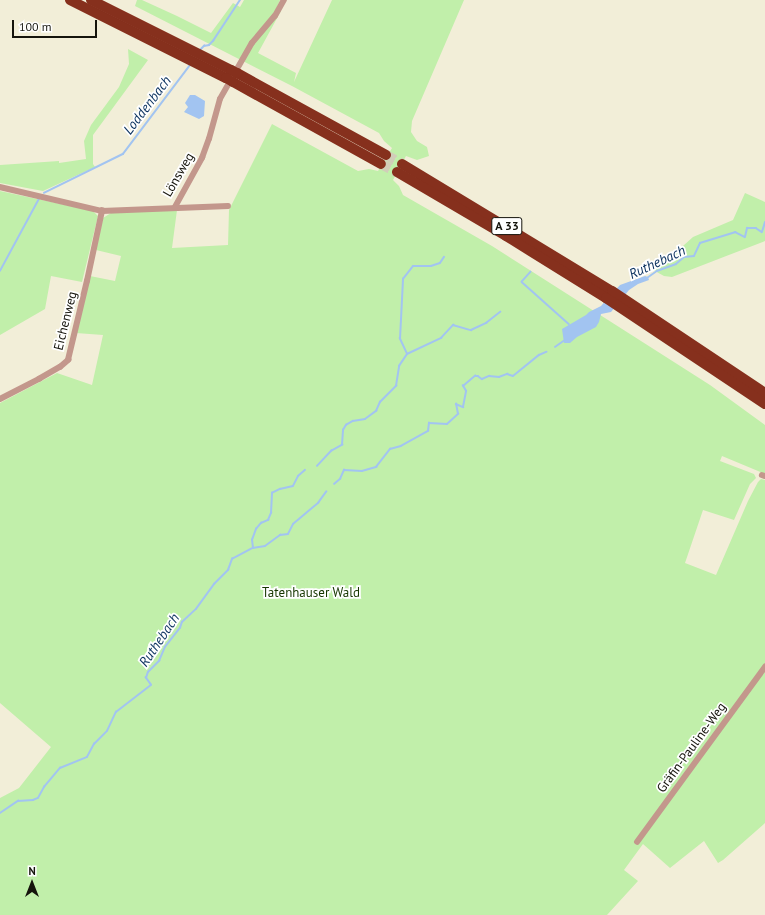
<!DOCTYPE html>
<meta charset="utf-8">
<style>
body{margin:0}
#map{position:relative;width:765px;height:915px;overflow:hidden;background:#f2eed8;font-family:"PT Sans",sans-serif}
div>[style]{position:absolute}
.green>*{inset:0;background:#c1efaa}
.water>*{inset:0;background:#a2c4f1}
.stream>*{height:1.5px;margin:-0.75px;padding:0 0.75px;transform-origin:0.75px;border-radius:0.75px;background:#a2c4f1}
.highway-tunnel>*{height:10px;margin-top:-5px;transform-origin:0;background:repeating-linear-gradient(90deg,#d1cdb9 0 10px,transparent 0 15px)}
.street>*{height:5.5px;margin:-2.75px;padding:0 2.75px;transform-origin:2.75px;border-radius:2.75px;background:#c3978c}
.highway>*{height:10px;margin:-5px;padding:0 5px;transform-origin:5px;border-radius:5px;background:#86301d}
.highway-bridge>*{height:10px;margin:-5px;padding:0 5px;transform-origin:5px;border-radius:5px;background:#86301d}
span{translate:-50% -50%;white-space:nowrap;text-align:center;line-height:1.15;-webkit-text-stroke:3.5px #fff;paint-order:stroke}
.shield-label span{padding:1px 3px;background:#fff;border:1px solid;border-radius:3px;-webkit-text-stroke-width:0}
.shield-label{font-size:12px;color:#15140c;font-weight:700}
.street-label{font-size:13px;color:#15140c}
.park-label{font-size:13px;color:#173700}
.water-label{font-size:14px;color:#0a315e;font-style:italic}
.north{position:absolute;left:12px;top:863px;width:40px;height:40px;-webkit-text-stroke:3px #fff;paint-order:stroke;rotate:0deg;font-size:11px;font-weight:700;line-height:16px;text-align:center;color:#15140c}
.north::after{content:'';display:block;margin:auto;width:14px;height:18px;background:#15140c;clip-path:polygon(50% 0,100% 100%,50% 72%,0 100%)}
.scale{position:absolute;left:12px;top:20px;width:85px;height:18px;box-sizing:border-box;border:2px solid #15140c;border-top:0;padding-left:5px;font-size:12px;line-height:14px;white-space:nowrap;color:#15140c;-webkit-text-stroke:3px #fff;paint-order:stroke}
</style>
<div id="map">
<div class="green">
<div style="clip-path:polygon(137px 0,142px 0,177px 16px,211px 33px,233px 3px,240px 7px,244px 0,280px 0,276px 9px,281px 11px,258px 53px,296px 73px,294px 82px,332px 0,464px 0,412px 121px,411px 132px,417px 141px,427px 147px,429px 156px,417px 160px,406px 156px,393px 180px,399px 186px,403px 195px,492px 246px,710px 385px,765px 425px,765px 474px,722px 456px,720px 461px,754px 474px,756px 478px,750px 484px,734px 520px,703px 510px,685px 563px,716px 575px,748px 501px,758px 482px,761px 479px,765px 480px,765px 823px,723px 860px,718px 863px,704px 841px,670px 868px,643px 844px,624px 870px,638px 881px,607px 915px,0 915px,0 798px,19px 788px,51px 747px,0 703px,0 403px,57px 373px,92px 385px,103px 335px,76px 333px,90px 276px,115px 281px,121px 256px,96px 250px,103px 218px,111px 213px,177px 210px,172px 248px,228px 245px,229px 210px,272px 124px,358px 171px,369px 169px,378px 171px,392px 148px,384px 141px,379px 133px,292px 86px,135px 6px)"></div>
<div style="clip-path:polygon(128px 49px,148px 60px,93px 135px,93px 164px,95px 167px,43px 191px,0 183px,0 165px,59px 161px,59px 163px,86px 159px,84px 141px,91px 125px,119px 87px,129px 64px)"></div>
<div style="clip-path:polygon(0 191px,93px 211px,98px 216px,82px 282px,51px 276px,45px 309px,0 335px)"></div>
<div style="clip-path:polygon(745px 193px,765px 202px,765px 241px,672px 277px,664px 276px,653px 270px,654px 264px,674px 254px,693px 237px,733px 220px)"></div>
</div>
<div class="water">
<div style="clip-path:polygon(190px 95px,195px 95px,205px 101px,204px 116px,199px 119px,184px 112px,188px 107px,185px 103px)"></div>
<div style="clip-path:polygon(645px 276px,648px 277px,649px 280px,638px 284px,629px 290px,611px 312px,601px 314px,599px 322px,596px 327px,577px 337px,570px 343px,564px 343px,562px 329px,586px 315px,589px 312px,601px 306px,620px 285px)"></div>
</div>
<div class="stream">
<div style="left:200px;top:50px;width:6px;rotate:-45deg"></div>
<div style="left:204px;top:46px;width:5px;rotate:-11deg"></div>
<div style="left:209px;top:45px;width:6px;rotate:-45deg"></div>
<div style="left:213px;top:41px;width:49px;rotate:-56.6deg"></div>
<div style="left:44px;top:193px;width:88px;rotate:-26.3deg"></div>
<div style="left:123px;top:154px;width:111px;rotate:-53deg"></div>
<div style="left:0;top:271px;width:82px;rotate:-61.6deg"></div>
<div style="left:531px;top:272px;width:13px;rotate:132deg"></div>
<div style="left:522px;top:282px;width:63px;rotate:41.8deg"></div>
<div style="left:647px;top:278px;width:12px;rotate:-35deg"></div>
<div style="left:657px;top:271px;width:20px;rotate:-20deg"></div>
<div style="left:676px;top:264px;width:11px;rotate:-41deg"></div>
<div style="left:684px;top:257px;width:10px;rotate:-6deg"></div>
<div style="left:694px;top:256px;width:14px;rotate:-65deg"></div>
<div style="left:700px;top:243px;width:37px;rotate:-17deg"></div>
<div style="left:735px;top:232px;width:11px;rotate:27deg"></div>
<div style="left:745px;top:237px;width:9px;rotate:-77deg"></div>
<div style="left:747px;top:228px;width:9px"></div>
<div style="left:756px;top:228px;width:7px;rotate:34deg"></div>
<div style="left:762px;top:232px;width:10px;rotate:-73deg"></div>
<div style="left:555px;top:347px;width:12px;rotate:-35deg"></div>
<div style="left:407px;top:354px;width:17px;rotate:-115deg"></div>
<div style="left:400px;top:339px;width:60px;rotate:-87.1deg"></div>
<div style="left:403px;top:279px;width:16px;rotate:-52deg"></div>
<div style="left:413px;top:266px;width:18px"></div>
<div style="left:431px;top:266px;width:9px;rotate:-18deg"></div>
<div style="left:440px;top:263px;width:7px;rotate:-56deg"></div>
<div style="left:317px;top:466px;width:21px;rotate:-47deg"></div>
<div style="left:331px;top:451px;width:13px;rotate:-29deg"></div>
<div style="left:342px;top:445px;width:15px;rotate:-86deg"></div>
<div style="left:343px;top:430px;width:6px;rotate:-59deg"></div>
<div style="left:346px;top:425px;width:8px;rotate:-30deg"></div>
<div style="left:353px;top:421px;width:12px;rotate:-9deg"></div>
<div style="left:365px;top:419px;width:14px;rotate:-36deg"></div>
<div style="left:376px;top:411px;width:10px;rotate:-66deg"></div>
<div style="left:380px;top:402px;width:23px;rotate:-45deg"></div>
<div style="left:396px;top:386px;width:20px;rotate:-81deg"></div>
<div style="left:399px;top:366px;width:14px;rotate:-56deg"></div>
<div style="left:407px;top:354px;width:38px;rotate:-25deg"></div>
<div style="left:441px;top:338px;width:18px;rotate:-47deg"></div>
<div style="left:453px;top:325px;width:19px;rotate:16deg"></div>
<div style="left:471px;top:330px;width:17px;rotate:-25deg"></div>
<div style="left:486px;top:323px;width:18px;rotate:-38deg"></div>
<div style="left:334px;top:484px;width:8px;rotate:-40deg"></div>
<div style="left:340px;top:479px;width:10px;rotate:-66deg"></div>
<div style="left:344px;top:470px;width:18px;rotate:3deg"></div>
<div style="left:362px;top:471px;width:15px;rotate:-16deg"></div>
<div style="left:376px;top:467px;width:23px;rotate:-52deg"></div>
<div style="left:390px;top:449px;width:11px;rotate:-15deg"></div>
<div style="left:401px;top:446px;width:31px;rotate:-29deg"></div>
<div style="left:428px;top:431px;width:8px;rotate:-83deg"></div>
<div style="left:429px;top:423px;width:18px;rotate:3deg"></div>
<div style="left:447px;top:424px;width:15px;rotate:-42deg"></div>
<div style="left:458px;top:414px;width:10px;rotate:-101deg"></div>
<div style="left:456px;top:404px;width:8px;rotate:23deg"></div>
<div style="left:463px;top:407px;width:16px;rotate:-79deg"></div>
<div style="left:466px;top:391px;width:6px;rotate:-121deg"></div>
<div style="left:463px;top:386px;width:16px;rotate:-40deg"></div>
<div style="left:475px;top:376px;width:3px"></div>
<div style="left:478px;top:376px;width:5px;rotate:37deg"></div>
<div style="left:482px;top:379px;width:8px;rotate:-23deg"></div>
<div style="left:489px;top:376px;width:10px;rotate:6deg"></div>
<div style="left:499px;top:377px;width:9px;rotate:-21deg"></div>
<div style="left:507px;top:374px;width:6px;rotate:18deg"></div>
<div style="left:513px;top:376px;width:33px;rotate:-39deg"></div>
<div style="left:539px;top:355px;width:8px;rotate:-23deg"></div>
<div style="left:253px;top:548px;width:8px;rotate:-97deg"></div>
<div style="left:252px;top:540px;width:12px;rotate:-70deg"></div>
<div style="left:256px;top:529px;width:8px;rotate:-50deg"></div>
<div style="left:261px;top:523px;width:8px;rotate:-23deg"></div>
<div style="left:268px;top:520px;width:8px;rotate:-67deg"></div>
<div style="left:271px;top:513px;width:20px;rotate:-87deg"></div>
<div style="left:272px;top:493px;width:9px;rotate:-27deg"></div>
<div style="left:280px;top:489px;width:13px;rotate:-13deg"></div>
<div style="left:293px;top:486px;width:11px;rotate:-63deg"></div>
<div style="left:298px;top:476px;width:9px;rotate:-41deg"></div>
<div style="left:0;top:813px;width:22px;rotate:-34deg"></div>
<div style="left:18px;top:801px;width:15px;rotate:-4deg"></div>
<div style="left:33px;top:800px;width:5px;rotate:-22deg"></div>
<div style="left:38px;top:798px;width:13px;rotate:-61deg"></div>
<div style="left:44px;top:787px;width:25px;rotate:-50deg"></div>
<div style="left:60px;top:768px;width:29px;rotate:-22deg"></div>
<div style="left:87px;top:757px;width:15px;rotate:-62deg"></div>
<div style="left:94px;top:744px;width:18px;rotate:-45deg"></div>
<div style="left:107px;top:731px;width:21px;rotate:-65deg"></div>
<div style="left:116px;top:712px;width:44px;rotate:-37.6deg"></div>
<div style="left:151px;top:685px;width:9px;rotate:-126deg"></div>
<div style="left:146px;top:678px;width:6px;rotate:-72deg"></div>
<div style="left:148px;top:672px;width:16px;rotate:-45deg"></div>
<div style="left:159px;top:661px;width:15px;rotate:-67deg"></div>
<div style="left:165px;top:647px;width:24px;rotate:-52deg"></div>
<div style="left:180px;top:628px;width:6px;rotate:-72deg"></div>
<div style="left:182px;top:622px;width:19px;rotate:-43deg"></div>
<div style="left:196px;top:609px;width:31px;rotate:-54deg"></div>
<div style="left:214px;top:584px;width:20px;rotate:-45deg"></div>
<div style="left:228px;top:570px;width:12px;rotate:-70deg"></div>
<div style="left:232px;top:559px;width:24px;rotate:-28deg"></div>
<div style="left:253px;top:548px;width:12px;rotate:-9deg"></div>
<div style="left:265px;top:546px;width:19px;rotate:-36deg"></div>
<div style="left:280px;top:535px;width:8px;rotate:-7deg"></div>
<div style="left:288px;top:534px;width:11px;rotate:-63deg"></div>
<div style="left:293px;top:524px;width:33px;rotate:-40deg"></div>
<div style="left:318px;top:503px;width:14px;rotate:-54deg"></div>
</div>
<div class="highway-tunnel">
<div style="left:386px;top:155px;width:18px;rotate:29deg"></div>
<div style="left:381px;top:164px;width:18px;rotate:27deg"></div>
</div>
<div class="street">
<div style="left:0;top:187px;width:105px;rotate:13.2deg"></div>
<div style="left:102px;top:211px;width:126px;rotate:-2.3deg"></div>
<div style="left:175px;top:207px;width:56px;rotate:-61.1deg"></div>
<div style="left:202px;top:158px;width:20px;rotate:-70deg"></div>
<div style="left:209px;top:139px;width:41px;rotate:-74.6deg"></div>
<div style="left:220px;top:99px;width:64px;rotate:-60.3deg"></div>
<div style="left:252px;top:43px;width:35px;rotate:-50deg"></div>
<div style="left:275px;top:16px;width:18px;rotate:-61deg"></div>
<div style="left:0;top:399px;width:44px;rotate:-27.1deg"></div>
<div style="left:39px;top:379px;width:24px;rotate:-30deg"></div>
<div style="left:60px;top:367px;width:11px;rotate:-41deg"></div>
<div style="left:68px;top:360px;width:81px;rotate:-76.5deg"></div>
<div style="left:87px;top:281px;width:72px;rotate:-77.9deg"></div>
<div style="left:762px;top:475px;width:3px;rotate:18deg"></div>
<div style="left:637px;top:842px;width:217px;rotate:-53.8deg"></div>
</div>
<div class="highway">
<div style="left:70px;top:0;width:174px;rotate:26.6deg"></div>
<div style="left:91px;top:0;width:157px;rotate:26.6deg"></div>
<div style="left:237px;top:73px;width:170px;rotate:28.8deg"></div>
<div style="left:233px;top:82px;width:169px;rotate:29deg"></div>
<div style="left:402px;top:164px;width:245px;rotate:31.2deg"></div>
<div style="left:612px;top:291px;width:184px;rotate:33.7deg"></div>
<div style="left:397px;top:172px;width:126px;rotate:30.4deg"></div>
<div style="left:506px;top:236px;width:118px;rotate:31.8deg"></div>
<div style="left:606px;top:298px;width:191px;rotate:33.7deg"></div>
</div>
<div class="highway-bridge">
<div style="left:231px;top:70px;width:7px;rotate:27deg"></div>
<div style="left:226px;top:78px;width:8px;rotate:30deg"></div>
</div>
<div class="shield-label">
<span style="left:507px;top:226px">A 33</span>
</div>
<div class="street-label">
<span style="left:179px;top:175px;rotate:-60deg">Lönsweg</span>
<span style="left:66px;top:321px;rotate:-76deg">Eichenweg</span>
<span style="left:692px;top:748px;rotate:-54deg">Gräfin-Pauline-Weg</span>
</div>
<div class="park-label">
<span style="left:311px;top:593px">Tatenhauser Wald</span>
</div>
<div class="water-label">
<span style="left:147px;top:105px;rotate:-53deg">Loddenbach</span>
<span style="left:657px;top:262px;rotate:-25deg">Ruthebach</span>
<span style="left:159px;top:640px;rotate:-56deg">Ruthebach</span>
</div>
<div class="north">N</div>
<div class="scale">100 m</div>
</div>
